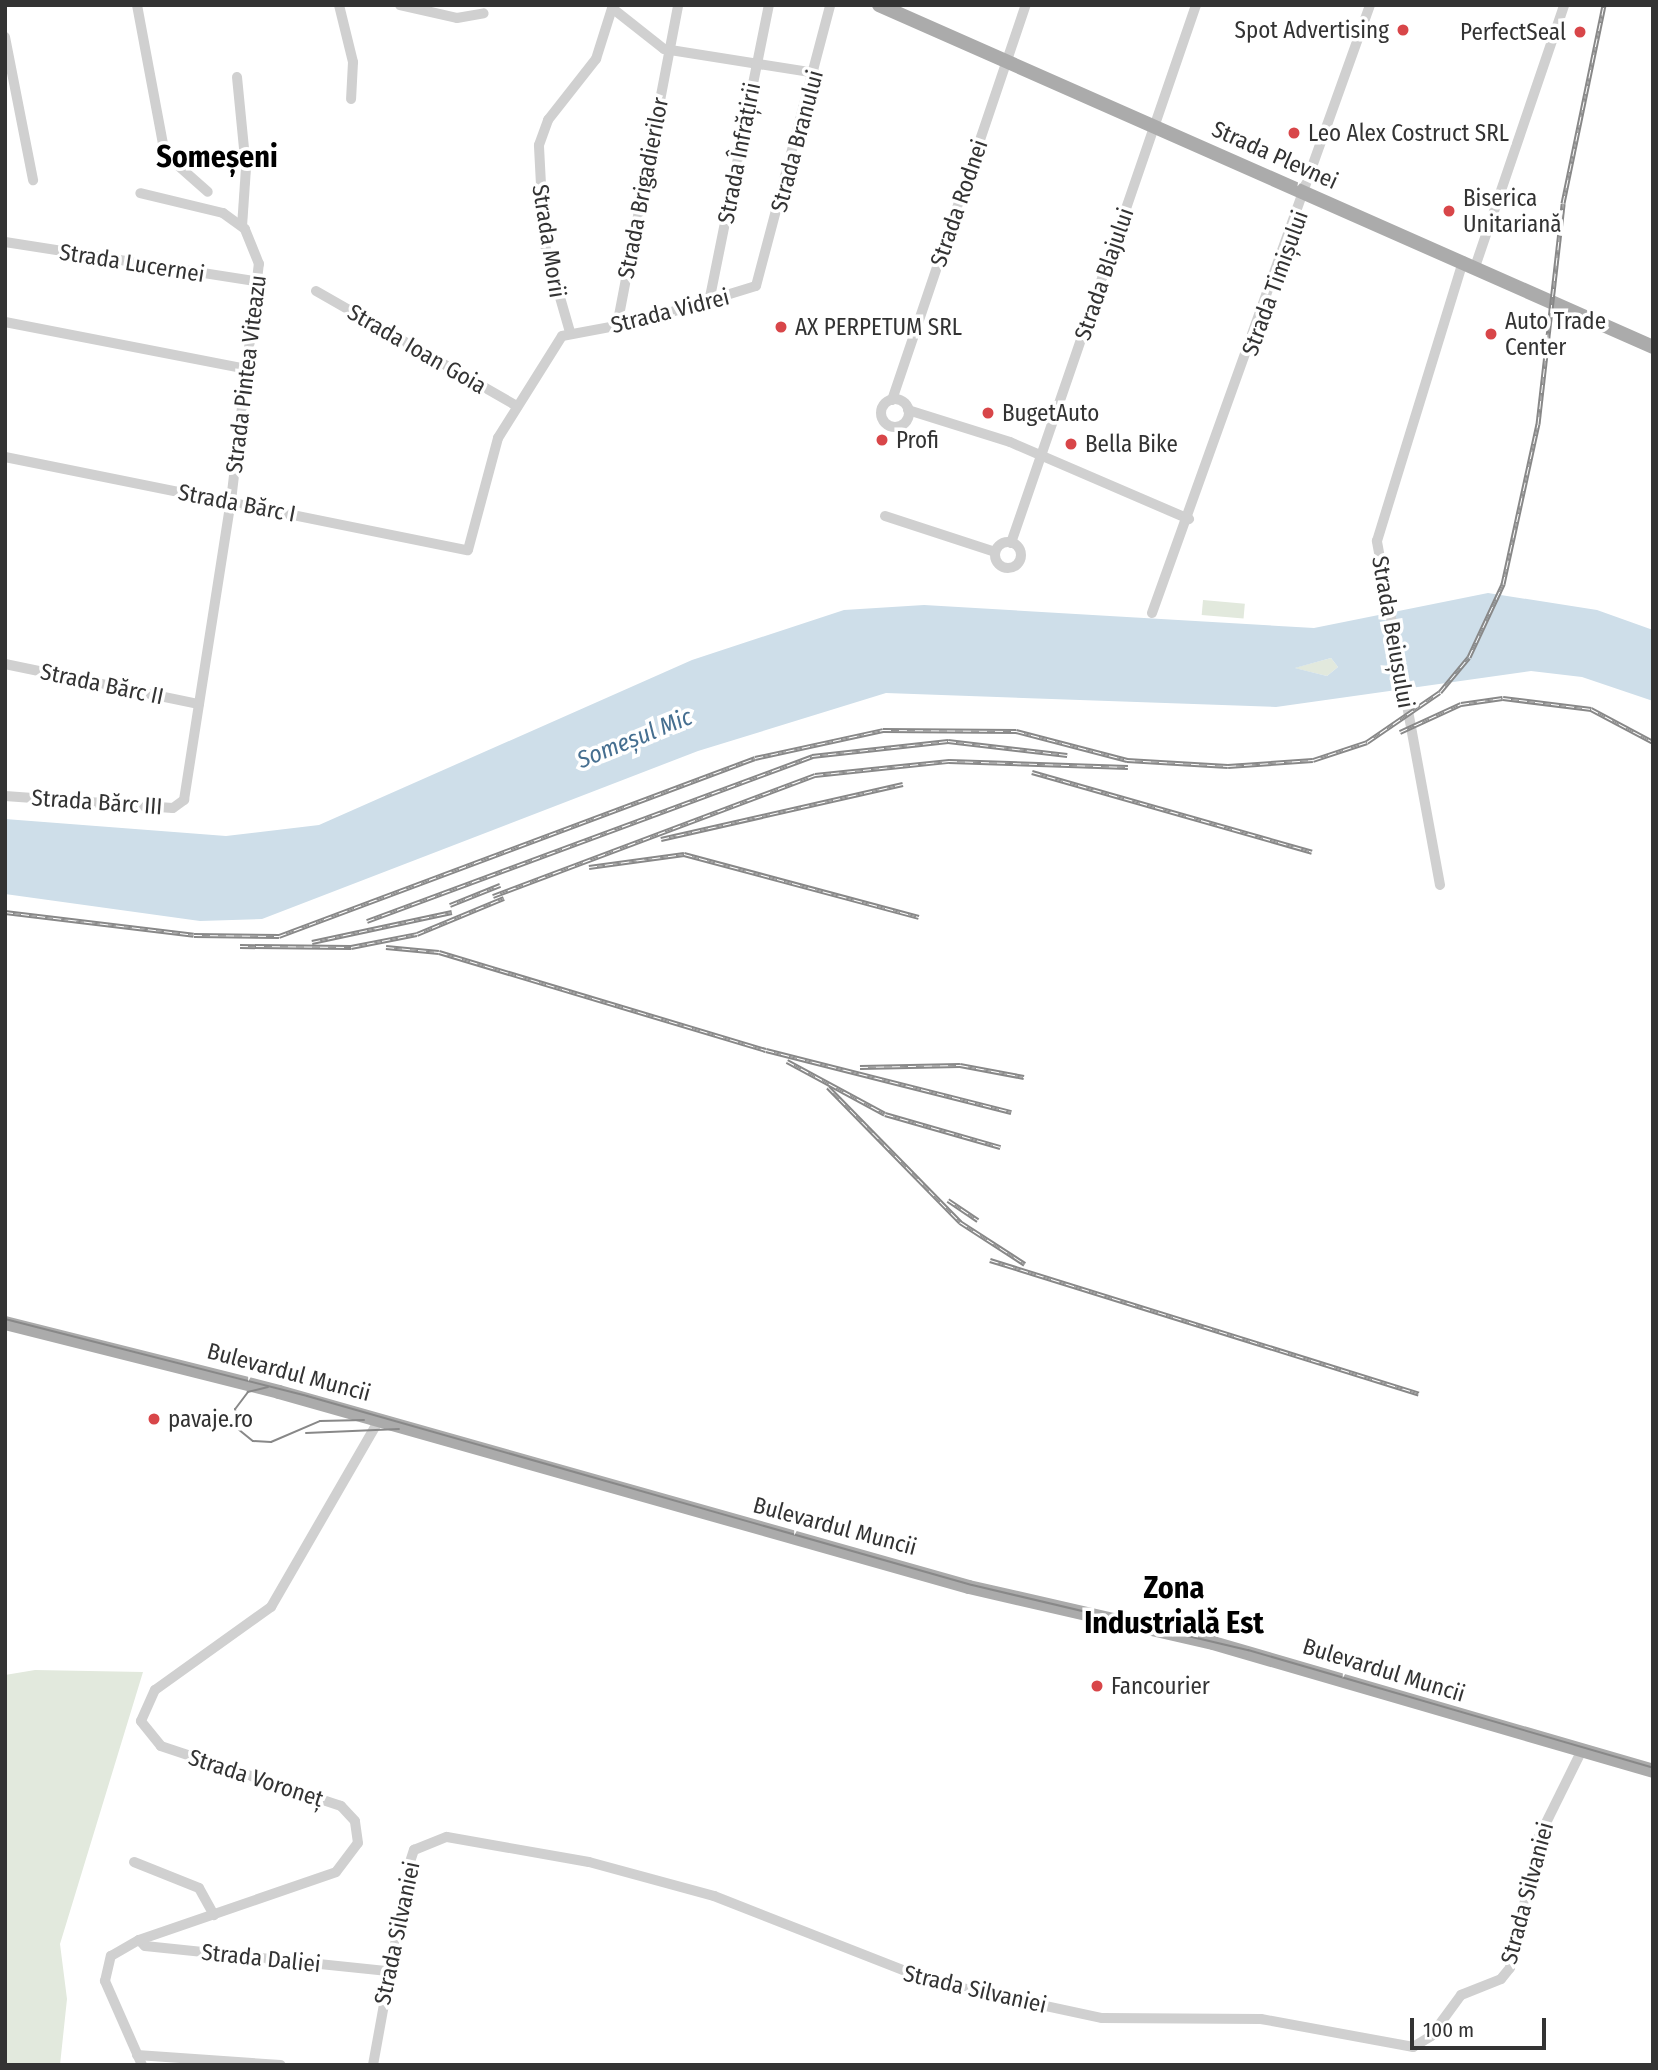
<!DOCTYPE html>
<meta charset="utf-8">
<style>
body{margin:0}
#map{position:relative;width:1658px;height:2070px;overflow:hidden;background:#fff;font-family:"Fira Sans Condensed",sans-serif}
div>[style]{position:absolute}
.green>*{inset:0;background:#e2e9dd;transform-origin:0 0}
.water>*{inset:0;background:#cedee9}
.minor>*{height:10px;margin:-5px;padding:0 5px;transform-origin:5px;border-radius:5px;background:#d0d0d0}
.minor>.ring{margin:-5px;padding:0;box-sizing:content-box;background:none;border:10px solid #d0d0d0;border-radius:50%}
.major>*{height:14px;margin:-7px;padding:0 7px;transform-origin:7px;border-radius:7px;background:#ababab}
.tram>*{height:2px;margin:-1px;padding:0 1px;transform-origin:1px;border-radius:1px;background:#888}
.rail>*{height:5px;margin-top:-2.5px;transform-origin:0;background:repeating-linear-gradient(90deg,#fff 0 8px,#888 0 16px);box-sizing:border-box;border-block:2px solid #888}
.dots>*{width:19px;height:19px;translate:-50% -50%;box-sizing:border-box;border:4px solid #fff;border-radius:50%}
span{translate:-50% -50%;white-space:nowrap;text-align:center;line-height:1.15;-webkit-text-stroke:7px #fff;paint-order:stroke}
.poi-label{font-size:23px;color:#333}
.right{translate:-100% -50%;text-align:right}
.left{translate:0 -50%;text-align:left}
.street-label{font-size:23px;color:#333}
.water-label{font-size:24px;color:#466f90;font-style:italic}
.district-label{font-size:30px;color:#000;font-weight:700}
.frame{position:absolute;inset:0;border:7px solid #333;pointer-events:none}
.scale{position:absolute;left:1410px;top:2018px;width:136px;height:32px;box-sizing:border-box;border:4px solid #333;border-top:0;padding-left:9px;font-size:21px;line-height:24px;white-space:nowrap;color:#333;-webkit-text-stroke:5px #fff;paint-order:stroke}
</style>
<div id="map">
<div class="green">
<div style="left:1203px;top:600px;width:42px;height:15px;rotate:5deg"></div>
<div style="clip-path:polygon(1331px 658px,1338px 667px,1327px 676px,1294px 668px)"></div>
<div style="clip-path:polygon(35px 1670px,143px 1672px,60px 1944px,67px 1999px,60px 2065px,5px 2065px,5px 1675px)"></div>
</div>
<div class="water">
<div style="clip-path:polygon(evenodd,1488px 593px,1597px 610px,1653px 630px,1653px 701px,1582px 677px,1531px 671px,1276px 707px,886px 693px,698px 751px,262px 919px,200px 921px,5px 894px,5px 819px,226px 836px,319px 825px,692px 660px,844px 610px,924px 605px,1314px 628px,1488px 593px,1331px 658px,1338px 667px,1327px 676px,1295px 668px,1331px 658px)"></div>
</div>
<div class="minor">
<div style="left:137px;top:5px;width:152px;rotate:79.4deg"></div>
<div style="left:165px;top:154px;width:57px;rotate:41.5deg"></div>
<div style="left:339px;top:5px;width:59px;rotate:76.2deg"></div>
<div style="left:353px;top:62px;width:37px;rotate:93deg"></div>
<div style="left:400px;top:5px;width:58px;rotate:12.8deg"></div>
<div style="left:457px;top:18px;width:27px;rotate:-10deg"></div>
<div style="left:612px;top:8px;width:66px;rotate:38.3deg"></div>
<div style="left:664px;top:49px;width:153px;rotate:9deg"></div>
<div style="left:5px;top:37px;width:146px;rotate:78.9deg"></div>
<div style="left:237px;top:77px;width:91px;rotate:84.4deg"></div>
<div style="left:246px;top:168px;width:58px;rotate:93.9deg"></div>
<div style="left:5px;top:242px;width:257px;rotate:8.9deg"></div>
<div style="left:1475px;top:267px;width:277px;rotate:-71.2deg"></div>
<div style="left:316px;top:291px;width:232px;rotate:29.8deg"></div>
<div style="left:709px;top:302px;width:303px;rotate:-78.6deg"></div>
<div style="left:5px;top:322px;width:247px;rotate:11deg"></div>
<div style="left:617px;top:326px;width:327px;rotate:-79.2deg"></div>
<div style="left:570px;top:332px;width:94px;rotate:-106.1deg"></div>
<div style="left:544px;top:242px;width:97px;rotate:-93deg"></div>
<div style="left:539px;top:145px;width:27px;rotate:-70deg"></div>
<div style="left:548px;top:120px;width:78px;rotate:-51.8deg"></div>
<div style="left:596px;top:59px;width:57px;rotate:-72.5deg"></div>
<div class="ring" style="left:881px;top:399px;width:18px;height:18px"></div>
<div style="left:892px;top:400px;width:417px;rotate:-71.3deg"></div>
<div style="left:908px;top:410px;width:107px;rotate:17.4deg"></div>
<div style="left:1010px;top:442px;width:195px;rotate:23.3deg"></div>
<div style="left:5px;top:457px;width:472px;rotate:11.4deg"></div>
<div style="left:468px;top:550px;width:116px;rotate:-75deg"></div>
<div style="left:498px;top:438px;width:120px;rotate:-57.9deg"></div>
<div style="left:562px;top:336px;width:81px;rotate:-10.6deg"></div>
<div style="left:642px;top:321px;width:119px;rotate:-17.1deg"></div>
<div style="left:756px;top:286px;width:291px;rotate:-75.2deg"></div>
<div style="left:885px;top:516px;width:116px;rotate:18.1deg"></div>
<div class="ring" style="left:995px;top:542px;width:16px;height:16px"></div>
<div style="left:1011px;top:543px;width:569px;rotate:-71.02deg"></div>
<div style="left:1152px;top:613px;width:646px;rotate:-70.27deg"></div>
<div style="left:5px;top:664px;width:198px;rotate:11.7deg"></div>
<div style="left:5px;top:796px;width:168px;rotate:4.1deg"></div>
<div style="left:173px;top:808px;width:14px;rotate:-36deg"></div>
<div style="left:184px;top:800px;width:303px;rotate:-81.1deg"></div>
<div style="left:231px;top:501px;width:239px;rotate:-83.3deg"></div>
<div style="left:259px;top:264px;width:38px;rotate:-112deg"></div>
<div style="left:245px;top:229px;width:27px;rotate:-144deg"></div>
<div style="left:223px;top:213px;width:85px;rotate:-166.5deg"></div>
<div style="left:1440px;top:885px;width:350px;rotate:-100.4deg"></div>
<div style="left:1377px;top:541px;width:293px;rotate:-72.9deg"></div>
<div style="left:134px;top:1862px;width:70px;rotate:21.8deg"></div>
<div style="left:199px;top:1888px;width:31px;rotate:61deg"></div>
<div style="left:139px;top:1940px;width:8px;rotate:45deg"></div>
<div style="left:145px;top:1946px;width:242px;rotate:5.9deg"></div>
<div style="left:137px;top:2055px;width:144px;rotate:4deg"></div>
<div style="left:142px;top:2065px;width:92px;rotate:-113.8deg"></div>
<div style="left:105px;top:1981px;width:26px;rotate:-77deg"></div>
<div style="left:111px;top:1956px;width:32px;rotate:-30deg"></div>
<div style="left:139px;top:1940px;width:208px;rotate:-19deg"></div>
<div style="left:336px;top:1872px;width:36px;rotate:-53deg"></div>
<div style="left:358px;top:1843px;width:22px;rotate:-98deg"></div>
<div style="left:355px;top:1821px;width:21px;rotate:-133deg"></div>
<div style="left:341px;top:1806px;width:190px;rotate:-161.6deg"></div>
<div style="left:161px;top:1746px;width:32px;rotate:-129deg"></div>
<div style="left:141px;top:1721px;width:34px;rotate:-66deg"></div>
<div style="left:155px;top:1690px;width:143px;rotate:-35.6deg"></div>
<div style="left:271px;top:1607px;width:216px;rotate:-60deg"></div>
<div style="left:373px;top:2065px;width:206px;rotate:-79.7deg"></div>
<div style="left:410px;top:1862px;width:13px;rotate:-72deg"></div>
<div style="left:414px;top:1850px;width:35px;rotate:-22deg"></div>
<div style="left:447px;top:1837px;width:144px;rotate:10deg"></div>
<div style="left:589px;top:1862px;width:130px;rotate:15.2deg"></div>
<div style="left:714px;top:1896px;width:236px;rotate:21.4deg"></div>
<div style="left:934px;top:1982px;width:172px;rotate:12.1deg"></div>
<div style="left:1102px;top:2018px;width:159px;rotate:0.4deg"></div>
<div style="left:1261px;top:2019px;width:155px;rotate:10.4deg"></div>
<div style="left:1413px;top:2047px;width:21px;rotate:-31deg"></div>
<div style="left:1431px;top:2036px;width:51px;rotate:-53.8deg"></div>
<div style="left:1461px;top:1995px;width:43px;rotate:-21.8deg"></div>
<div style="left:1501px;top:1979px;width:14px;rotate:-51deg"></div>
<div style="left:1510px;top:1968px;width:134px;rotate:-77.5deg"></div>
<div style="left:1539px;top:1837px;width:97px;rotate:-63.7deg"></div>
</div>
<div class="major">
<div style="left:879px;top:5px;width:846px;rotate:23.84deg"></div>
<div style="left:5px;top:1323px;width:283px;rotate:14.1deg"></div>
<div style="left:279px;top:1392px;width:717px;rotate:15.78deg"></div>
<div style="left:969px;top:1587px;width:250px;rotate:12.9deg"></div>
<div style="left:1213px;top:1643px;width:458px;rotate:16.2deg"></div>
</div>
<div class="tram">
<div style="left:5px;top:1319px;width:312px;rotate:14.3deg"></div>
<div style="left:307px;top:1396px;width:691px;rotate:15.87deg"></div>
<div style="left:972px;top:1585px;width:284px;rotate:13.3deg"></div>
<div style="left:1248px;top:1650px;width:422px;rotate:16.2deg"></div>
<div style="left:268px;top:1387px;width:21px;rotate:166deg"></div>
<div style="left:248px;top:1392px;width:21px;rotate:127deg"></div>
<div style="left:235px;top:1409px;width:20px;rotate:81deg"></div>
<div style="left:238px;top:1429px;width:19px;rotate:39deg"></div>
<div style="left:253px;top:1441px;width:18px;rotate:3deg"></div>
<div style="left:271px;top:1442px;width:53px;rotate:-23.2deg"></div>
<div style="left:320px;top:1421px;width:44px;rotate:-1.3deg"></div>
<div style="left:306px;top:1433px;width:93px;rotate:-2.5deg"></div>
</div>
<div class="rail">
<div style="left:1400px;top:732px;width:67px;rotate:-24.7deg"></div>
<div style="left:1461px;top:704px;width:42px;rotate:-8.1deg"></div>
<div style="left:1503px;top:698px;width:89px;rotate:7.1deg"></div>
<div style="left:1591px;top:709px;width:70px;rotate:28deg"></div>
<div style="left:1032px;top:772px;width:291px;rotate:15.9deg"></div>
<div style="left:661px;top:839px;width:248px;rotate:-12.8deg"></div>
<div style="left:589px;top:867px;width:96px;rotate:-7.8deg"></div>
<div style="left:684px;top:854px;width:243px;rotate:15deg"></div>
<div style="left:493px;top:896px;width:344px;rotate:-20.6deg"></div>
<div style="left:815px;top:775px;width:135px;rotate:-6deg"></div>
<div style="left:949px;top:761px;width:179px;rotate:1.9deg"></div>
<div style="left:450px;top:905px;width:54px;rotate:-21.8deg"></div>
<div style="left:5px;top:912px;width:190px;rotate:6.9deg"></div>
<div style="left:194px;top:935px;width:85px;rotate:0.7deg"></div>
<div style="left:279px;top:936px;width:508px;rotate:-20.5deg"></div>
<div style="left:755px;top:758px;width:131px;rotate:-12.3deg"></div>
<div style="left:883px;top:730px;width:133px;rotate:0.4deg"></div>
<div style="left:1016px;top:731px;width:115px;rotate:14.6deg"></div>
<div style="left:1127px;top:760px;width:101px;rotate:3.4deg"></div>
<div style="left:1228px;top:766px;width:85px;rotate:-4deg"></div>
<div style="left:1313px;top:760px;width:57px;rotate:-18.4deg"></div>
<div style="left:1367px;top:742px;width:88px;rotate:-34.4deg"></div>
<div style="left:1440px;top:692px;width:45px;rotate:-50.4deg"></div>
<div style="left:1469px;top:657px;width:81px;rotate:-65deg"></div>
<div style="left:1503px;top:584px;width:164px;rotate:-77.7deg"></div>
<div style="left:1538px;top:424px;width:222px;rotate:-83.5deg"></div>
<div style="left:1563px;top:203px;width:202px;rotate:-78.3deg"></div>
<div style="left:367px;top:921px;width:475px;rotate:-20.3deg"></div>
<div style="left:812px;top:756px;width:137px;rotate:-6.3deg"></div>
<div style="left:948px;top:741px;width:120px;rotate:6.7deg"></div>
<div style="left:312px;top:942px;width:143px;rotate:-12.1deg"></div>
<div style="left:240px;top:946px;width:111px;rotate:0.5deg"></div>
<div style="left:351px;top:947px;width:67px;rotate:-11.1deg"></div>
<div style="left:417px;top:934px;width:94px;rotate:-22.5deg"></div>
<div style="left:386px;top:947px;width:53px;rotate:5.4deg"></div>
<div style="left:439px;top:952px;width:341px;rotate:16.7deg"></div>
<div style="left:766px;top:1050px;width:253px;rotate:14.2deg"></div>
<div style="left:787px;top:1061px;width:111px;rotate:28.4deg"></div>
<div style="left:885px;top:1114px;width:120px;rotate:16deg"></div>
<div style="left:860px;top:1067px;width:100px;rotate:-1.1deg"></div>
<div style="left:960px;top:1065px;width:65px;rotate:10.6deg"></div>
<div style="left:828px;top:1087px;width:189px;rotate:45.6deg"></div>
<div style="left:960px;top:1222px;width:77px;rotate:32.9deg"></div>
<div style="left:948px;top:1200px;width:36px;rotate:34deg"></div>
<div style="left:990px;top:1260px;width:449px;rotate:17.3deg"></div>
</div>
<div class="dots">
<div style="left:1403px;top:30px;background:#d84649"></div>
<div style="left:1580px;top:32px;background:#d84649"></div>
<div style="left:1294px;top:133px;background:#d84649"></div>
<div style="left:1449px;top:211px;background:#d84649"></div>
<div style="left:781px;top:327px;background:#d84649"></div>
<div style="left:1491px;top:334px;background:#d84649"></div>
<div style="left:988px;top:413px;background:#d84649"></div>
<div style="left:882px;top:440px;background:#d84649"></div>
<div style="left:1071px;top:444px;background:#d84649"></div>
<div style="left:154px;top:1419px;background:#d84649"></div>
<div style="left:1097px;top:1686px;background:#d84649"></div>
</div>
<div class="poi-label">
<span class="right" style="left:1389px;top:30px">Spot Advertising</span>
<span class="right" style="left:1566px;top:32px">PerfectSeal</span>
<span class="left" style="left:1308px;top:133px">Leo Alex Costruct SRL</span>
<span class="left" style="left:1463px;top:211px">Biserica<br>Unitariană</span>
<span class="left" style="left:1505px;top:334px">Auto Trade<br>Center</span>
<span class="left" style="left:795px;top:327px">AX PERPETUM SRL</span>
<span class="left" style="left:1002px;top:413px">BugetAuto</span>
<span class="left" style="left:896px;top:440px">Profi</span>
<span class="left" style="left:1085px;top:444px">Bella Bike</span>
<span class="left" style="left:168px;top:1419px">pavaje.ro</span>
<span class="left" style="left:1111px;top:1686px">Fancourier</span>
</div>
<div class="street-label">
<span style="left:797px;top:141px;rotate:-75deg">Strada Branului</span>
<span style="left:739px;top:153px;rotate:-79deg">Strada Înfrățirii</span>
<span style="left:1275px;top:155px;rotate:24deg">Strada Plevnei</span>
<span style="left:643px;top:188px;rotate:-79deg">Strada Brigadierilor</span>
<span style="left:959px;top:203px;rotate:-71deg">Strada Rodnei</span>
<span style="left:549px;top:241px;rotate:81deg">Strada Morii</span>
<span style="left:132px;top:263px;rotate:9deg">Strada Lucernei</span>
<span style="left:1104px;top:274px;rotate:-71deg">Strada Blajului</span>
<span style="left:1275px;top:283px;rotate:-70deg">Strada Timișului</span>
<span style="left:670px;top:311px;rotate:-14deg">Strada Vidrei</span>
<span style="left:417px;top:349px;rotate:30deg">Strada Ioan Goia</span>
<span style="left:246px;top:374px;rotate:-83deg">Strada Pintea Viteazu</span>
<span style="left:237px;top:503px;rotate:11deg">Strada Bărc I</span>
<span style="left:1393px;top:632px;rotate:80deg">Strada Beiușului</span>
<span style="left:102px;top:684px;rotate:12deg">Strada Bărc II</span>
<span style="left:97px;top:802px;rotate:4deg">Strada Bărc III</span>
<span style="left:289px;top:1372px;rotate:15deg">Bulevardul Muncii</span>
<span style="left:835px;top:1526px;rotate:15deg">Bulevardul Muncii</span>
<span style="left:1384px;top:1670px;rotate:17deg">Bulevardul Muncii</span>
<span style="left:256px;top:1778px;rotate:18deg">Strada Voroneț</span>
<span style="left:1527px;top:1893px;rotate:-75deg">Strada Silvaniei</span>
<span style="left:397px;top:1933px;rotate:-78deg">Strada Silvaniei</span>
<span style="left:261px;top:1958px;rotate:6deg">Strada Daliei</span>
<span style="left:975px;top:1989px;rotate:13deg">Strada Silvaniei</span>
</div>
<div class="water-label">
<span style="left:635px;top:739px;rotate:-22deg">Someșul Mic</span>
</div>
<div class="district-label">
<span style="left:217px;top:157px">Someșeni</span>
<span style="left:1174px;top:1605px">Zona<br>Industrială Est</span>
</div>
<div class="frame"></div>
<div class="scale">100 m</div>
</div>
